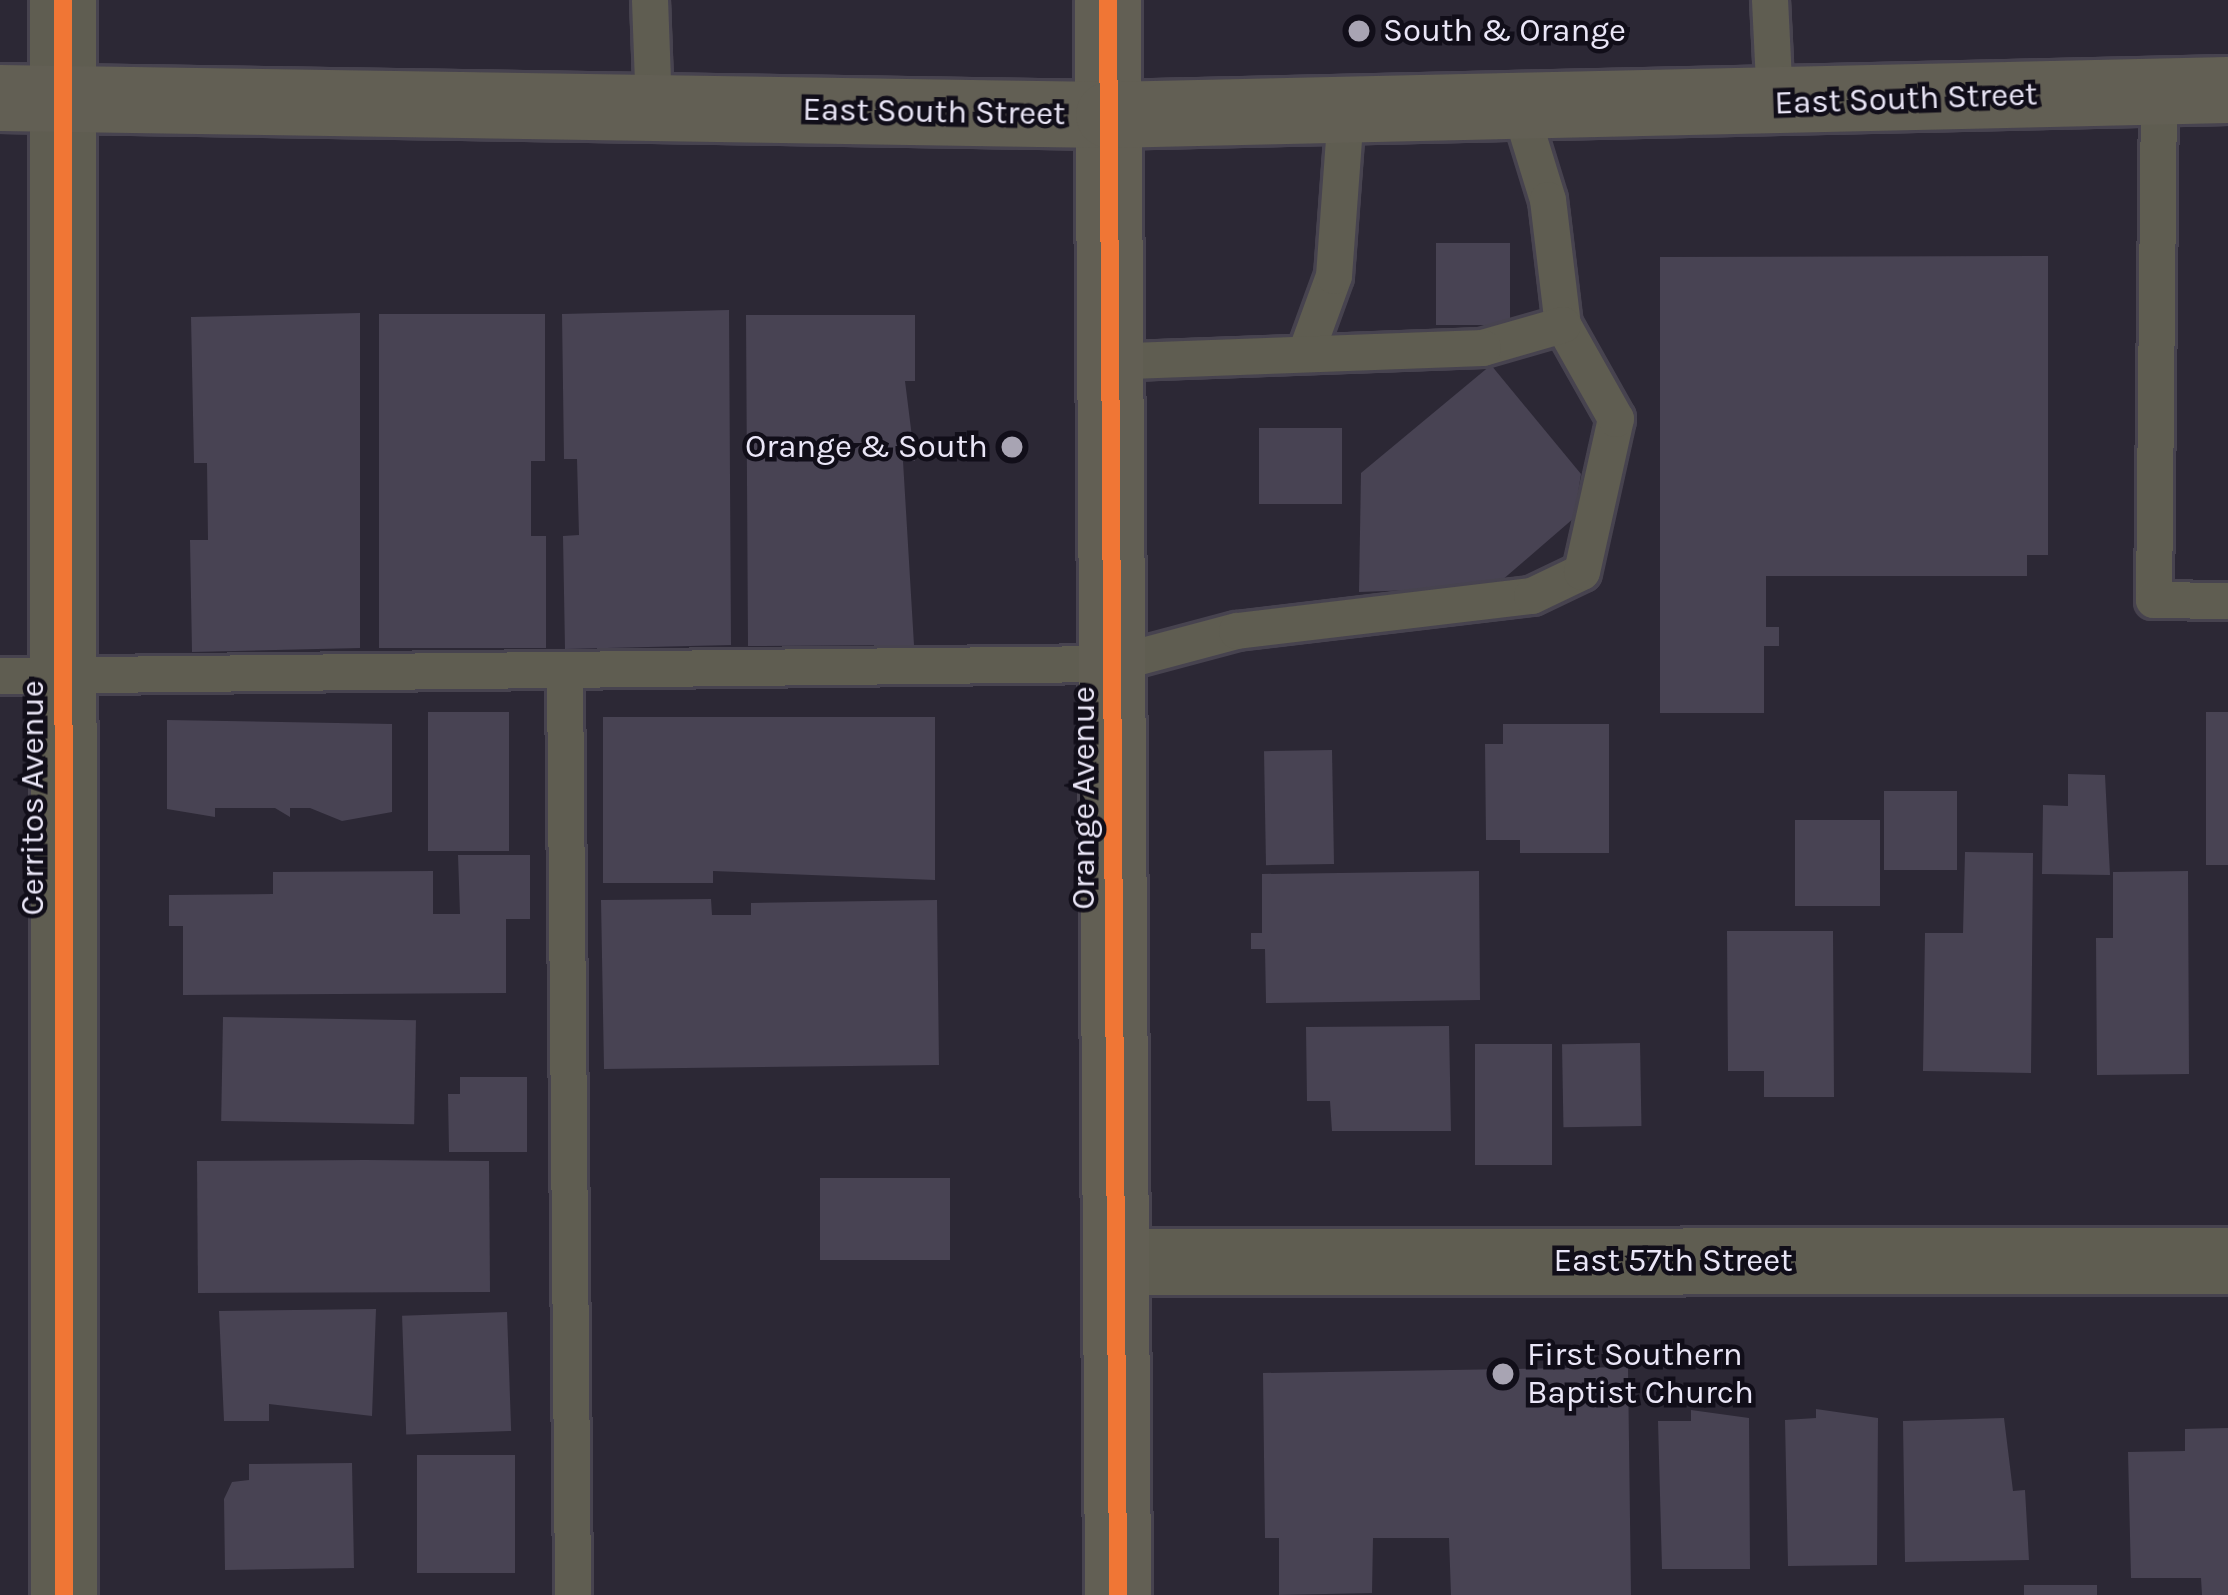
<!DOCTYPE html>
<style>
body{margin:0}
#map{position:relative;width:2228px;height:1595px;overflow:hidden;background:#2c2835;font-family:Karla,sans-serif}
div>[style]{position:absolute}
.building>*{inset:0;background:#484353;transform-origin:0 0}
.roads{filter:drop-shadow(3px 0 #47434f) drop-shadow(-3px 0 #47434f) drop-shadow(0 3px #47434f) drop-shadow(0 -3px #47434f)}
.lane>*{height:36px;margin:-18px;padding:0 18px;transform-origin:18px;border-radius:18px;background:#5f5d51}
.street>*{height:66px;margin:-33px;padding:0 33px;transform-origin:33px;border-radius:33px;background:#5f5d51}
.secondary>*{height:66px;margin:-33px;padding:0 33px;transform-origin:33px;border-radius:33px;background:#625f54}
.cycleway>*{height:18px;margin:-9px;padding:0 9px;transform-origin:9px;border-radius:9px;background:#f07635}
.dots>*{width:33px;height:33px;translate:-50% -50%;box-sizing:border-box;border:6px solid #110e19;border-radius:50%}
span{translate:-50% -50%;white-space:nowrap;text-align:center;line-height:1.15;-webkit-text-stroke:9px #110e19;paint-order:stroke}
.poi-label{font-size:33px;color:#eae6f7}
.left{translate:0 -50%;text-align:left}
.right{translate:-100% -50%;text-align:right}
.street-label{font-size:33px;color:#eae6f7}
</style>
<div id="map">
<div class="building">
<div style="left:1436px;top:243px;width:74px;height:82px"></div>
<div style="clip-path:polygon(2048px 256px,2048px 555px,2027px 555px,2027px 576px,1766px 576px,1766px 627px,1779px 627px,1779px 646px,1764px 646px,1764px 713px,1660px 713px,1660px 257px)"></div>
<div style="clip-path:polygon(729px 310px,731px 645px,565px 649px,563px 536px,579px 535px,577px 459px,564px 459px,562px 314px)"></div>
<div style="clip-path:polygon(360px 313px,360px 648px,192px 652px,190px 540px,208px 540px,207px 463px,194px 463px,191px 317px)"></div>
<div style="clip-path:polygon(379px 314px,545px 314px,545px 461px,531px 461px,531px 536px,546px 536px,546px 648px,379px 648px)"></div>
<div style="clip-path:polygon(746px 315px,915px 315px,915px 381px,905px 381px,915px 461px,903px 461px,914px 645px,748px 646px)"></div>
<div style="clip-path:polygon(1491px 365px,1581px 474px,1574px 518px,1494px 587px,1359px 592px,1361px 473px)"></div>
<div style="left:1259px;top:428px;width:83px;height:76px"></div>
<div style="left:428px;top:712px;width:81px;height:139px"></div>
<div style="left:2206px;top:712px;width:22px;height:153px"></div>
<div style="clip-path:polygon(603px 717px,935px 717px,935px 880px,713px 871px,713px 883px,603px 883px)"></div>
<div style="clip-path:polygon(167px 720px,392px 724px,392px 812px,342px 821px,310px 808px,290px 808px,290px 817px,275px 808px,215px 808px,215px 817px,167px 809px)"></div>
<div style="clip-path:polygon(1503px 724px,1609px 724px,1609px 853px,1520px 853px,1520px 840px,1486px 840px,1485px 744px,1503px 744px)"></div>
<div style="left:1332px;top:750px;width:114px;height:68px;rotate:89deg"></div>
<div style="clip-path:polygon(2068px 774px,2105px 775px,2110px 875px,2042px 874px,2043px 805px,2068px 806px)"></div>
<div style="left:1884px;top:791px;width:73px;height:79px"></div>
<div style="left:1795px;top:820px;width:85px;height:86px"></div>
<div style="clip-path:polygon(1965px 852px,2033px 853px,2031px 1073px,1923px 1071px,1925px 933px,1963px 933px)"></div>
<div style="clip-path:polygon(458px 855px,530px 855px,530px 919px,506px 919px,506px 993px,183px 995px,183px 926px,169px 926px,169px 895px,273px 894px,273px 872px,433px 871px,433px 914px,460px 914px)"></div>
<div style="clip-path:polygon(1479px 871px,1480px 1000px,1266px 1003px,1265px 949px,1251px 949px,1251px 933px,1262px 933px,1262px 874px)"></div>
<div style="clip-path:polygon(2188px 871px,2189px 1074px,2097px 1075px,2096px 938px,2113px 938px,2113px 872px)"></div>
<div style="clip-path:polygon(711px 899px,712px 915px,751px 915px,751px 903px,937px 900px,939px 1065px,604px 1069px,601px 900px)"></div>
<div style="clip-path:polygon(1727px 931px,1833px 931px,1834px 1097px,1764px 1097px,1764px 1071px,1728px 1071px)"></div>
<div style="left:223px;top:1017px;width:193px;height:104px;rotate:1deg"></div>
<div style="clip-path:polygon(1449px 1026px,1451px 1131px,1332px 1131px,1330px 1101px,1307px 1101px,1306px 1027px)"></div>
<div style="left:1640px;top:1043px;width:83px;height:78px;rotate:89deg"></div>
<div style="left:1475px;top:1044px;width:77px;height:121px"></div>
<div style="clip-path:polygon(460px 1077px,527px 1077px,527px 1152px,449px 1152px,448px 1094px,460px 1094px)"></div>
<div style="clip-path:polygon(365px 1160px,489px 1161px,490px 1292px,198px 1293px,197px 1161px)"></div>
<div style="left:820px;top:1178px;width:130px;height:82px"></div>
<div style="clip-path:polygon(376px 1309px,372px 1416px,269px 1404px,269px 1421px,224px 1421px,219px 1311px)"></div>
<div style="left:507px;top:1312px;width:119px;height:105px;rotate:88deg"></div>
<div style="clip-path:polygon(1628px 1367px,1631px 1595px,1451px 1595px,1449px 1538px,1373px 1538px,1372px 1593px,1279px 1595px,1279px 1538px,1265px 1538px,1263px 1373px)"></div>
<div style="clip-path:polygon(1816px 1409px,1878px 1418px,1877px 1565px,1788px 1566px,1785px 1420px,1816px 1418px)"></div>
<div style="clip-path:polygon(1691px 1410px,1749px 1418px,1750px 1569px,1662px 1569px,1658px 1421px,1691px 1421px)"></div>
<div style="clip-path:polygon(2004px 1418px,2013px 1491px,2025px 1490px,2029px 1560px,1905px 1562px,1903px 1421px)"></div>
<div style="clip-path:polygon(2228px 1428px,2228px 1595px,2202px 1595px,2201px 1578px,2131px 1578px,2128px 1452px,2185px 1451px,2185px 1429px)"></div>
<div style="left:515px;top:1455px;width:118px;height:98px;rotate:90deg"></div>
<div style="clip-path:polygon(352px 1463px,354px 1568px,225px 1570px,224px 1499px,232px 1482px,249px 1480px,249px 1464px)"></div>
<div style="left:2024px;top:1585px;width:73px;height:10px"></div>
</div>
<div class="roads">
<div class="lane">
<div style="left:650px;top:0;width:107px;rotate:87.9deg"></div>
<div style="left:1770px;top:0;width:103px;rotate:87.2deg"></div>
<div style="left:2159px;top:92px;width:508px;rotate:90.56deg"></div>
<div style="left:2154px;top:600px;width:74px;rotate:0.8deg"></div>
<div style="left:1520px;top:109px;width:95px;rotate:72.9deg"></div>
<div style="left:1548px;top:200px;width:126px;rotate:83.2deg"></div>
<div style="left:1306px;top:353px;width:82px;rotate:-70deg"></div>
<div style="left:1334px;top:276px;width:164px;rotate:-85.8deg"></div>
<div style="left:565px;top:673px;width:922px;rotate:89.5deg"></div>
<div style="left:0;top:676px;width:1113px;rotate:-0.62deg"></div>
<div style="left:1113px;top:664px;width:128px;rotate:-14.9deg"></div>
<div style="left:1237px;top:631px;width:297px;rotate:-6.8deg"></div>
<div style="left:1532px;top:596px;width:55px;rotate:-25.6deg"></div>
<div style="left:1582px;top:572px;width:157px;rotate:-77.5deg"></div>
<div style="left:1616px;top:419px;width:108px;rotate:-119.4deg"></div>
<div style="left:1563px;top:325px;width:83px;rotate:164deg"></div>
<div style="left:1483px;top:348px;width:373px;rotate:177.9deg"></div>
</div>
<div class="street">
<div style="left:63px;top:0;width:1595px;rotate:89.96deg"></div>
<div style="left:1117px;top:1262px;width:1111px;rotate:-0.05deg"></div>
</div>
<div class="secondary">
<div style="left:1108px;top:0;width:1595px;rotate:89.64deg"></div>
<div style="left:0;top:98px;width:1109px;rotate:0.88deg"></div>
<div style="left:1109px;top:115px;width:1119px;rotate:-1.28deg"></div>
</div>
</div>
<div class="cycleway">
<div style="left:63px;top:0;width:1595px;rotate:89.96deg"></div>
<div style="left:1108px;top:0;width:1595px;rotate:89.64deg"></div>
</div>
<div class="dots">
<div style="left:1359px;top:31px;background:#a8a4b3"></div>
<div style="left:1012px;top:447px;background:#a8a4b3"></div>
<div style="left:1503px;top:1374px;background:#a8a4b3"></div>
</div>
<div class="poi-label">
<span class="left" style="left:1383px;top:31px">South &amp; Orange</span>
<span class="right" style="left:988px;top:447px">Orange &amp; South</span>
<span class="left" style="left:1527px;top:1374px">First Southern<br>Baptist Church</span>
</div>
<div class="street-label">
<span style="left:1906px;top:99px;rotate:-2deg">East South Street</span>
<span style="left:934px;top:112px;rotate:1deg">East South Street</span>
<span style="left:33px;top:798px;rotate:-90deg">Cerritos Avenue</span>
<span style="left:1084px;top:798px;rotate:-90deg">Orange Avenue</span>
<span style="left:1673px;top:1261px">East 57th Street</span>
</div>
</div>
